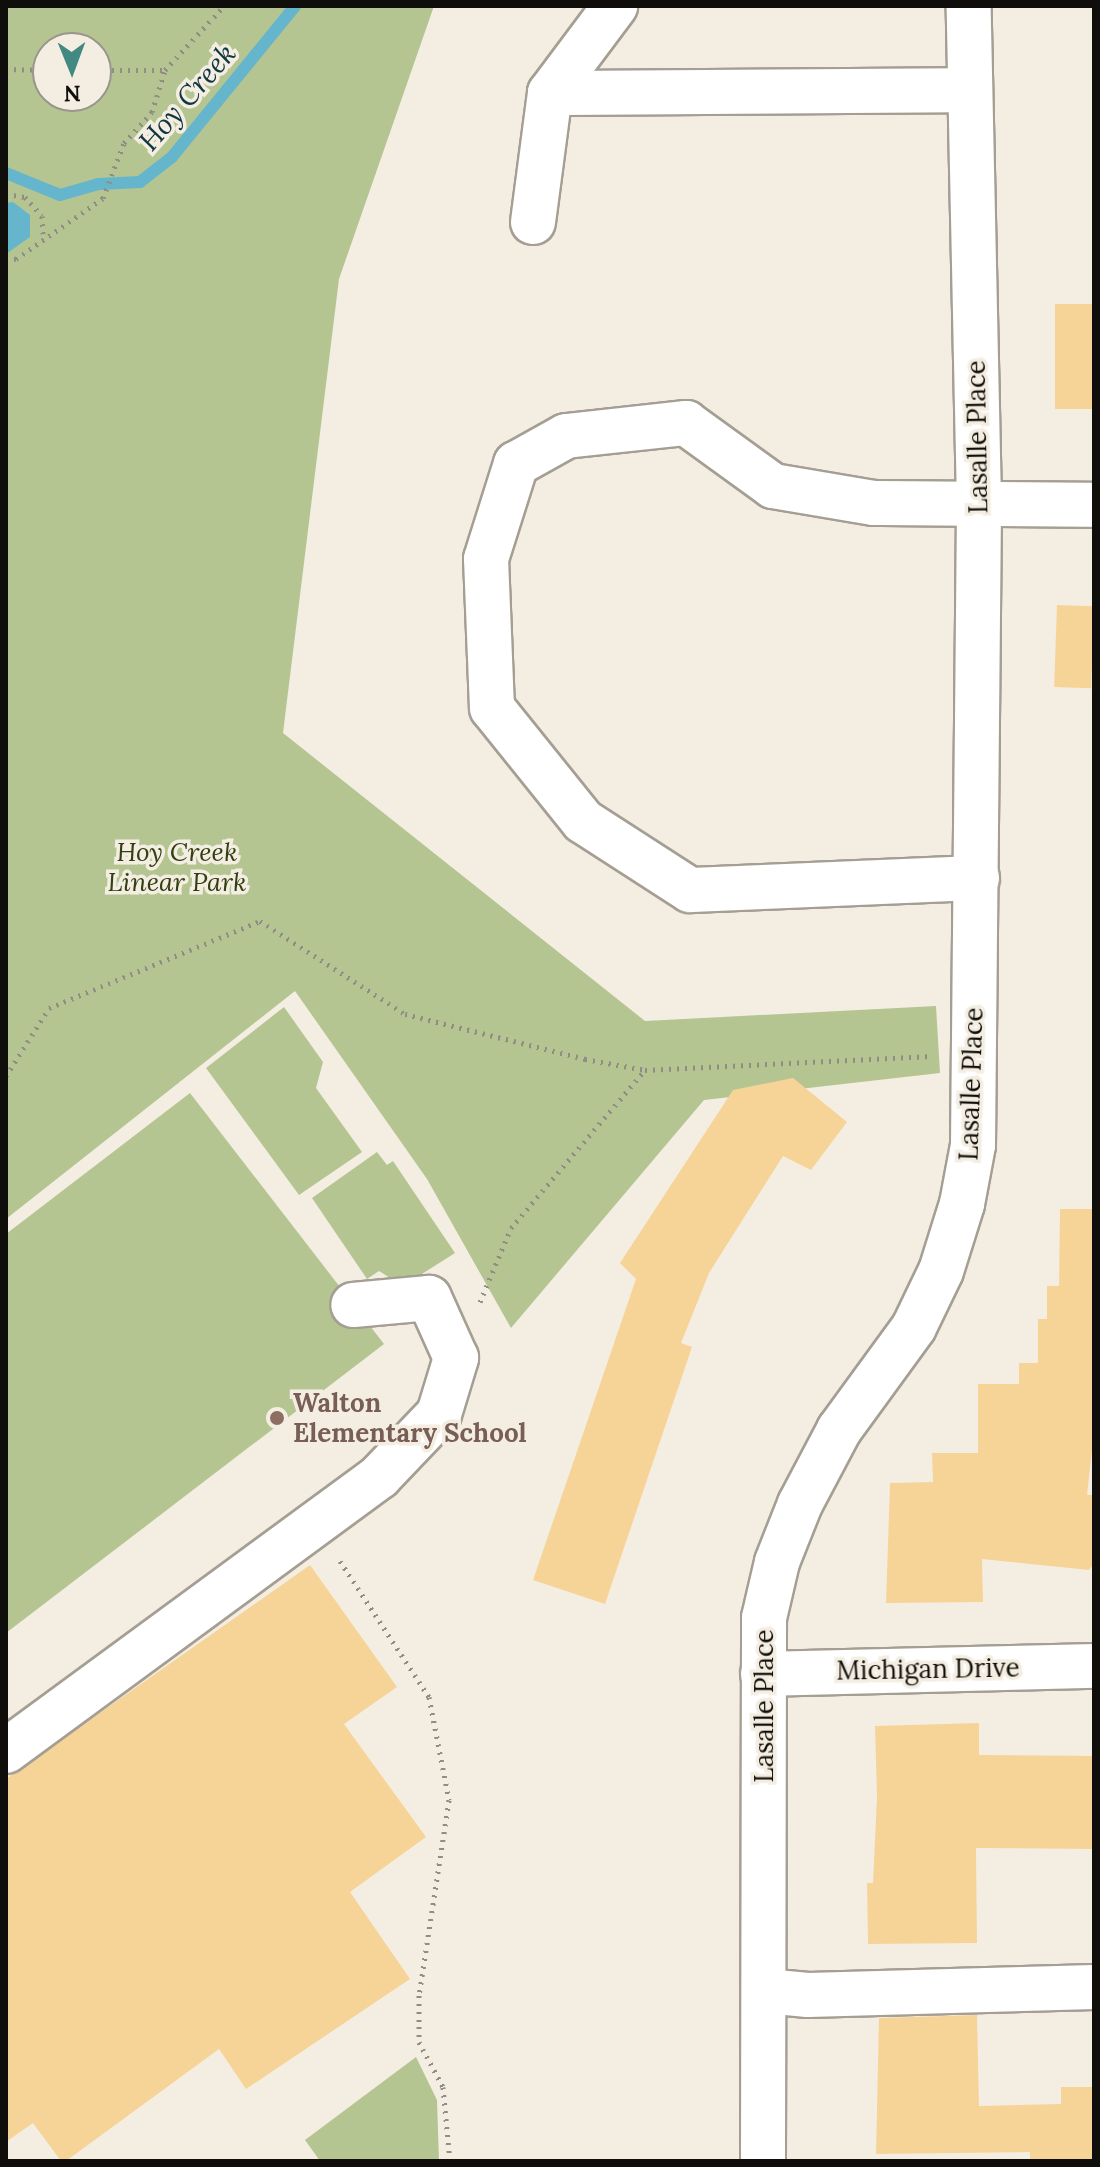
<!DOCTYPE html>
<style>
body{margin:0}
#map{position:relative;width:1100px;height:2167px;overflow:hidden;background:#f4eee2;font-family:Lora,serif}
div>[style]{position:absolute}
.green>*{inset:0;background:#b4c592}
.water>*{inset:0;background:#65b5cd}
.stream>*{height:12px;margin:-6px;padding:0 6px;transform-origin:6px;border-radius:6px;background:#65b5cd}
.building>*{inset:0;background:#f6d498;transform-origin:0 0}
.path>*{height:5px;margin-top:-2.5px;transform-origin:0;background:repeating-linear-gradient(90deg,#918c84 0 2px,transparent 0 8px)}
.roads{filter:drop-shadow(2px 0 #a59e93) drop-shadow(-2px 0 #a59e93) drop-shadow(0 2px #a59e93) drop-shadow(0 -2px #a59e93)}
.minor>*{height:44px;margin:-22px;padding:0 22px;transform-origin:22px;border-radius:22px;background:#fff}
.dots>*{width:22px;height:22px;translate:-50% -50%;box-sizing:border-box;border:4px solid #f4eee2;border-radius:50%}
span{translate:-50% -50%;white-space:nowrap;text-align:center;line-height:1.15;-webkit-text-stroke:7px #f4eee2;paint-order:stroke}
.street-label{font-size:26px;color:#100e0a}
.park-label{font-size:26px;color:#323f11;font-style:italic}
.education-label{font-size:26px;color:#785e54;font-weight:700}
.left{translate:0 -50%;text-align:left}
.water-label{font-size:28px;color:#103641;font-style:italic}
.frame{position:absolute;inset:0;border:8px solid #100e0a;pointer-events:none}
.north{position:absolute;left:32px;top:32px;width:80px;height:80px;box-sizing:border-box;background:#f4eee2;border:2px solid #99948c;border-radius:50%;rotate:179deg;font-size:22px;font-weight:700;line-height:32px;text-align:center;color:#100e0a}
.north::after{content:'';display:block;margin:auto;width:28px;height:36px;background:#428982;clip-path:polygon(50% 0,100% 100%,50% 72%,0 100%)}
</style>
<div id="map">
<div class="green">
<div style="clip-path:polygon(evenodd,6px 6px,434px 6px,339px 279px,283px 733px,645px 1021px,936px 1006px,940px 1073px,704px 1100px,511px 1328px,427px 1179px,295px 991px,6px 1219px,6px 6px,48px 48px,96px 48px,96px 96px,48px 96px,48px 48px)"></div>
<div style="clip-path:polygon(284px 1007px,323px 1062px,316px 1088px,362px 1152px,299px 1195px,206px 1068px)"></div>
<div style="clip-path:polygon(190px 1093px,384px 1344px,6px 1633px,6px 1234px)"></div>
<div style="clip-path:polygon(377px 1152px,387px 1165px,393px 1161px,455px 1253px,403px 1286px,379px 1271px,367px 1279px,312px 1198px)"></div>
<div style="clip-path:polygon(416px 2057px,437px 2100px,439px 2161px,320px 2161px,305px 2140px)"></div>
</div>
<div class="water">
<div style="clip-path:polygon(13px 202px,30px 215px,30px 237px,6px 254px,6px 203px)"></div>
</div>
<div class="stream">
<div style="left:6px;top:173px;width:58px;rotate:22.2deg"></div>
<div style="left:60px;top:195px;width:40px;rotate:-16deg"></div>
<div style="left:98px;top:184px;width:42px;rotate:-2.7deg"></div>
<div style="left:140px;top:182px;width:41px;rotate:-38deg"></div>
<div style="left:172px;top:157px;width:195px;rotate:-50.8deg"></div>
</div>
<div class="building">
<div style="left:1055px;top:304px;width:39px;height:105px"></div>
<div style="left:1057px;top:605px;width:37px;height:82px;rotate:2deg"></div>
<div style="clip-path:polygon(793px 1078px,847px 1122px,811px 1170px,783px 1156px,709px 1273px,681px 1343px,692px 1347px,605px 1604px,533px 1580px,636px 1279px,620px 1263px,733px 1090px)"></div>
<div style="clip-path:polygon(1060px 1209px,1094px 1209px,1094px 1431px,1087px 1495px,1094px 1495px,1094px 1563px,1089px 1570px,982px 1559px,983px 1602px,886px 1603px,890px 1483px,933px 1482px,932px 1453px,978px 1453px,978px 1384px,1019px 1384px,1019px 1363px,1038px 1363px,1038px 1319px,1047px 1319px,1047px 1286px,1059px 1286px)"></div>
<div style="clip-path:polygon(310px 1565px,397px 1687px,344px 1724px,426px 1837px,350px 1892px,410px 1979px,246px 2089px,219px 2049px,66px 2161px,61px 2161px,33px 2123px,6px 2142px,6px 1779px)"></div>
<div style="clip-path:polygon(979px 1723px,979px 1755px,1094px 1756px,1094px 1849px,976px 1848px,977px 1943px,868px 1944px,867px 1883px,873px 1883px,877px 1796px,875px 1726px)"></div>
<div style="clip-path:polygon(977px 2015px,979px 2106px,1061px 2104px,1061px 2087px,1094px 2087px,1094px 2161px,1030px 2161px,1030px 2152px,876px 2154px,879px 2018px)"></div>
</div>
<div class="path">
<div style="left:6px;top:69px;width:42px;rotate:1.4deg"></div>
<div style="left:96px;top:70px;width:69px"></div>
<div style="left:165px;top:70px;width:87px;rotate:-47.3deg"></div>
<div style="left:6px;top:194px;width:19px;rotate:9deg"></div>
<div style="left:25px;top:197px;width:25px;rotate:48deg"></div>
<div style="left:42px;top:216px;width:18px;rotate:87deg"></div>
<div style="left:6px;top:258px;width:10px;rotate:6deg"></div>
<div style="left:16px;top:259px;width:106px;rotate:-35deg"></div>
<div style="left:103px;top:198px;width:59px;rotate:-69.1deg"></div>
<div style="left:124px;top:143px;width:42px;rotate:-47.9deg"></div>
<div style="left:152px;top:112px;width:44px;rotate:-72.8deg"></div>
<div style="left:6px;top:1076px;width:80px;rotate:-57.7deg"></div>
<div style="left:49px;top:1008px;width:228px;rotate:-22.4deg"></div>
<div style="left:260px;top:921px;width:172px;rotate:32.7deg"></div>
<div style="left:405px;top:1014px;width:186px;rotate:14deg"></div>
<div style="left:585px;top:1059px;width:61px;rotate:10.4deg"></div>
<div style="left:645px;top:1070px;width:288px;rotate:-2.8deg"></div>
<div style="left:480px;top:1302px;width:80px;rotate:-67.3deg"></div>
<div style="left:511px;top:1228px;width:206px;rotate:-49.7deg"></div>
<div style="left:340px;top:1561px;width:163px;rotate:56.8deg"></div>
<div style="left:429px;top:1697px;width:105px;rotate:79deg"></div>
<div style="left:449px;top:1800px;width:197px;rotate:98.7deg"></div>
<div style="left:419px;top:1995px;width:47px;rotate:90deg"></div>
<div style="left:419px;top:2042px;width:51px;rotate:61.9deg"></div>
<div style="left:443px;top:2087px;width:74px;rotate:84.6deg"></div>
</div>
<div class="roads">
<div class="minor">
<div style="left:550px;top:93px;width:419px;rotate:-0.4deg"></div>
<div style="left:533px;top:222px;width:130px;rotate:-82.5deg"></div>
<div style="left:550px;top:93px;width:109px;rotate:-53.2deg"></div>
<div style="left:977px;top:878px;width:287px;rotate:177.6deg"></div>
<div style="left:690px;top:890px;width:127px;rotate:-147.2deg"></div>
<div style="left:583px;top:821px;width:145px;rotate:-128.8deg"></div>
<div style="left:492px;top:708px;width:149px;rotate:-92.3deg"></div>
<div style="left:486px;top:559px;width:100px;rotate:-72.5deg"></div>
<div style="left:516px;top:464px;width:57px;rotate:-29.2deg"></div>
<div style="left:566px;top:436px;width:121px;rotate:-6.2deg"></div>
<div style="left:686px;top:423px;width:107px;rotate:35.9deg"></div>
<div style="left:773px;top:486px;width:102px;rotate:9.6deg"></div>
<div style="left:874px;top:503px;width:220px;rotate:0.5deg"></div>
<div style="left:763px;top:1674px;width:331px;rotate:-1.4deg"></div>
<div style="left:6px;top:1751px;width:463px;rotate:-36.3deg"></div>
<div style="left:379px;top:1477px;width:87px;rotate:-46.4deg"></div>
<div style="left:439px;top:1414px;width:59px;rotate:-73.1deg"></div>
<div style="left:456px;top:1358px;width:66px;rotate:-114.2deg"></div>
<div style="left:429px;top:1298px;width:76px;rotate:174.7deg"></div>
<div style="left:765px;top:1991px;width:43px;rotate:5.3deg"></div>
<div style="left:808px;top:1995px;width:286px;rotate:-1.6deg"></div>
<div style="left:763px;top:2161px;width:543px;rotate:-89.89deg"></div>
<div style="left:764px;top:1618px;width:57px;rotate:-76.9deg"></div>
<div style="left:777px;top:1562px;width:62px;rotate:-68.4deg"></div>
<div style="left:800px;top:1504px;width:84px;rotate:-62.2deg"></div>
<div style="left:839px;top:1430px;width:127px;rotate:-53.9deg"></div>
<div style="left:914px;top:1327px;width:62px;rotate:-64.3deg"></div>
<div style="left:941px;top:1271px;width:70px;rotate:-72.6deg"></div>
<div style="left:962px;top:1204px;width:60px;rotate:-79.4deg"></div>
<div style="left:973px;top:1145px;width:642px;rotate:-89.46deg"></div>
<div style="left:979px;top:503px;width:497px;rotate:-91.2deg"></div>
</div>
</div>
<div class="dots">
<div style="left:277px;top:1418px;background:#8d6e63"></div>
</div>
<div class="street-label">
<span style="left:977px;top:437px;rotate:-91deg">Lasalle Place</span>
<span style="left:971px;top:1084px;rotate:-88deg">Lasalle Place</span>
<span style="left:928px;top:1669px;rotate:-1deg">Michigan Drive</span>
<span style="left:764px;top:1706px;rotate:-90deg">Lasalle Place</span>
</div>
<div class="park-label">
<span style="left:177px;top:867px">Hoy Creek<br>Linear Park</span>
</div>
<div class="education-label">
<span class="left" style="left:293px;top:1418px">Walton<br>Elementary School</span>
</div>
<div class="water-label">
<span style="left:187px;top:97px;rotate:-49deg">Hoy Creek</span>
</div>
<div class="frame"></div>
<div class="north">N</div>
</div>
